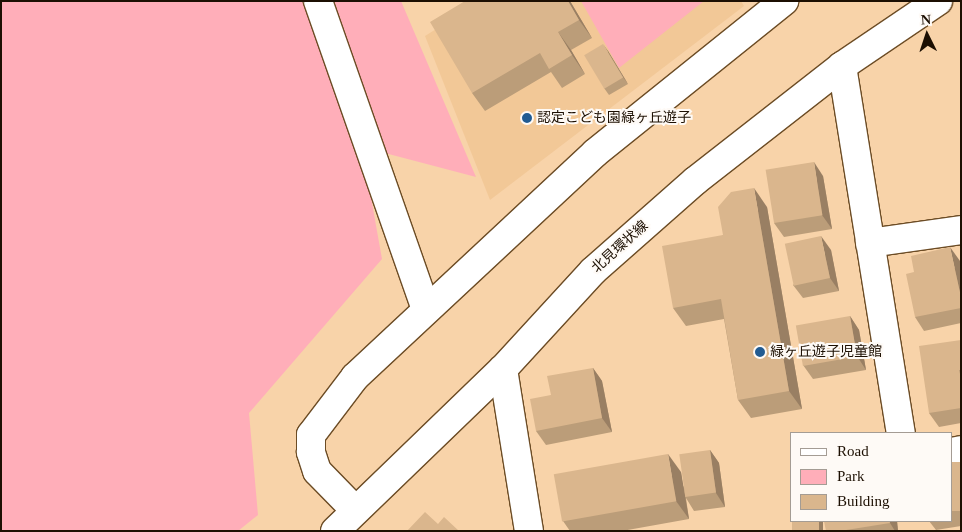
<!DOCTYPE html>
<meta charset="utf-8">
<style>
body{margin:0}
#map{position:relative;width:962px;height:532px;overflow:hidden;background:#f8d3a9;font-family:"Times New Roman","Noto Sans JP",serif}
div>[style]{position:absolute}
.built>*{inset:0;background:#f2c897}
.green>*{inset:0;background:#ffaeb9}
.roads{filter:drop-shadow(1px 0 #6c4c25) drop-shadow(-1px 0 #6c4c25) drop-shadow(0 1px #6c4c25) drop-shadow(0 -1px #6c4c25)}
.street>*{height:28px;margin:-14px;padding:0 14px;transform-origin:14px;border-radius:14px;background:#fff}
.secondary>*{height:28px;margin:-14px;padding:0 14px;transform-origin:14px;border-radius:14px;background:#fff}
.wall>*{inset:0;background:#bb9d79}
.shaded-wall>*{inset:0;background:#997f63;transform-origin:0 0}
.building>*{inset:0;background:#dab68d;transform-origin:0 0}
.dots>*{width:14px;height:14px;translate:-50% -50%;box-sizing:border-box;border:2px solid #fefaf6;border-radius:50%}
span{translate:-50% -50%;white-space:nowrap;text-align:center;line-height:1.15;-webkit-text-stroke:4px #fefaf6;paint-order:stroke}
.poi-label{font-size:14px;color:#1c0f02}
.left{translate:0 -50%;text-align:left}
.street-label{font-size:14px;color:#1c0f02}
.frame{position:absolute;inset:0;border:2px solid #1c0f02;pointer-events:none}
.legend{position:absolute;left:790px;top:432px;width:162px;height:90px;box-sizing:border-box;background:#fefaf6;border:1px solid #a49c94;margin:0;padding:6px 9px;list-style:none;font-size:15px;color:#1c0f02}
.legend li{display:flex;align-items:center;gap:10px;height:25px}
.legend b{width:25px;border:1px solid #a49c94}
.north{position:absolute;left:902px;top:10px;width:50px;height:50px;-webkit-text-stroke:4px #fefaf6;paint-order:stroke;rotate:356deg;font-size:14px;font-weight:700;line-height:20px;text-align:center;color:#1c0f02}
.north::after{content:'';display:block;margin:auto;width:18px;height:22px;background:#1c0f02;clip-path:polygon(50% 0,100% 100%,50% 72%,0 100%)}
</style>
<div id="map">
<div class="built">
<div style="clip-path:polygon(481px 1px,741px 1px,744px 6px,490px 200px,425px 36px)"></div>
</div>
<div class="green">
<div style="clip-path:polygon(1px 1px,401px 1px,476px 177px,362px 147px,382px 259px,249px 413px,258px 515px,238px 531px,1px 531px)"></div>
<div style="clip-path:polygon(581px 1px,704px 1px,619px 68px)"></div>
</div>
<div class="roads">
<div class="street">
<div style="left:318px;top:1px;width:324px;rotate:70.7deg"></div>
<div style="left:842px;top:66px;width:372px;rotate:80.9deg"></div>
<div style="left:870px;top:243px;width:92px;rotate:-8.1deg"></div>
<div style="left:503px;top:369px;width:164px;rotate:80.9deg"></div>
<div style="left:951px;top:452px;width:10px;rotate:-11deg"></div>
<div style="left:355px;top:510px;width:54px;rotate:-134.3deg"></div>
<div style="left:317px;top:471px;width:20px;rotate:-108deg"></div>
<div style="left:311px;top:452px;width:17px;rotate:-90deg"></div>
<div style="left:311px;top:435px;width:73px;rotate:-52.8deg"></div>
<div style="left:355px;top:377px;width:328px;rotate:-43deg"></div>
<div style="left:595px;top:153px;width:243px;rotate:-38.8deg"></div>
</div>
<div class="secondary">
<div style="left:335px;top:531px;width:233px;rotate:-44deg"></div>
<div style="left:503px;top:369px;width:133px;rotate:-47.4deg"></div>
<div style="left:593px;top:271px;width:136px;rotate:-41.4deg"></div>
<div style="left:695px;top:181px;width:187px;rotate:-38deg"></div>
<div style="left:842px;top:66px;width:116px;rotate:-34.1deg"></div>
</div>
</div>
<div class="wall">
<div style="clip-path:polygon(465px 1px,570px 1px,592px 38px,571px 50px,585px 74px,562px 88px,551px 72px,485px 111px,472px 93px)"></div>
<div style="clip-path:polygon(608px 51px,628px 84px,609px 95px,604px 88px)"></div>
<div style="clip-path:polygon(823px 176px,832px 229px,784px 237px,774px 223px)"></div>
<div style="clip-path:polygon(767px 207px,802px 409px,751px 418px,738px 400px,724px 319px,686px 326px,673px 308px,723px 235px)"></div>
<div style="clip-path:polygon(831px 250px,839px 291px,803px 298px,793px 285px)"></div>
<div style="clip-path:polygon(960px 261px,961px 265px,961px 323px,924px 331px,915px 317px)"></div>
<div style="clip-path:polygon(850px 316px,859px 330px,866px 370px,813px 379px,803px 365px)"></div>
<div style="clip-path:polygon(961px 340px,961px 423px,939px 427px,929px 413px)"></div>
<div style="clip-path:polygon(593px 368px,602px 381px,612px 432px,546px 445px,536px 431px,551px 395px)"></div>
<div style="clip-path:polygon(710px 450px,719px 463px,725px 507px,694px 511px,686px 498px,689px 519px,622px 531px,570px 531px,563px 521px,681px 472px,683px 487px)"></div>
<div style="clip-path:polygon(961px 462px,961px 526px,936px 530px,929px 521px,951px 521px,951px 464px)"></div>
<div style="clip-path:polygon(897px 521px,898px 531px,826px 531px)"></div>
</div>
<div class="shaded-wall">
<div style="clip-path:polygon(568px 1px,570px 1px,592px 38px,579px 20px)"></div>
<div style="clip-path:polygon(558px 32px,571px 50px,585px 74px,572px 55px)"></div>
<div style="clip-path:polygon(603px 44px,608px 51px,628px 84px,623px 77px)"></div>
<div style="clip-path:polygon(814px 162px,823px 176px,832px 229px,822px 215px)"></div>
<div style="clip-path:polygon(754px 188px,767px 207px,802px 409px,789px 391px)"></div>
<div style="clip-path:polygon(821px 236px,831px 250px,839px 291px,830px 278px)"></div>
<div style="clip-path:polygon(950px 247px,960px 261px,961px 265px,961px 297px)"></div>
<div style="clip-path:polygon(850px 316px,859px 330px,866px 370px,857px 356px)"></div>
<div style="clip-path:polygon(593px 368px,602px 381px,612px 432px,602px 418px)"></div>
<div style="clip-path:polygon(710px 450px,719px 463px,725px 507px,716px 493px)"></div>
<div style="clip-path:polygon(668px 454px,681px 472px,689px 519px,676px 501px)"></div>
<div style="left:819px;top:521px;width:4px;height:10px"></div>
<div style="clip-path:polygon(889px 521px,897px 521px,898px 531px,895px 531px,890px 523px)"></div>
</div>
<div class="building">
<div style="clip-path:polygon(465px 1px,568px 1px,579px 20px,558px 32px,572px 55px,549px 69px,540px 53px,472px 93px,430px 22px)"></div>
<div style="left:603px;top:44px;width:39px;height:22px;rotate:59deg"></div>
<div style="left:814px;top:162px;width:54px;height:49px;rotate:81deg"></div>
<div style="clip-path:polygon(754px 188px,789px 391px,738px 400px,721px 299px,673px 308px,662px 246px,723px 235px,718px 207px,731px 192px)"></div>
<div style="left:821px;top:236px;width:43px;height:37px;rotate:78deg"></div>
<div style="clip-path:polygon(950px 247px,961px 297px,961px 308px,915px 317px,906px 274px,914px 272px,911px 256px)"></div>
<div style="left:850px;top:316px;width:41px;height:55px;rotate:80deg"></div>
<div style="clip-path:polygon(961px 340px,961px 370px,959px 370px,961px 378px,961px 408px,929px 413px,919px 346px)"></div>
<div style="clip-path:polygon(593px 368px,602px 418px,536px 431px,530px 399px,551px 395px,547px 376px)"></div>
<div style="left:710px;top:450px;width:43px;height:31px;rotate:82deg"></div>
<div style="left:668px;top:454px;width:48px;height:116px;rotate:80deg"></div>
<div style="left:961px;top:462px;width:49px;height:10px;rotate:90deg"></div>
<div style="clip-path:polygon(425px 512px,438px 524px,444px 517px,459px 531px,407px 531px)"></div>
<div style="left:792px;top:521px;width:27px;height:10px"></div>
<div style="clip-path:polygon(824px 521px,889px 521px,890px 523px,840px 531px,826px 531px)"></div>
</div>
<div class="dots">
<div style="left:527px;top:118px;background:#215b92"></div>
<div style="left:760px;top:352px;background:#215b92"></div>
</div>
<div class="poi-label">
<span class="left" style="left:537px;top:118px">認定こども園緑ヶ丘遊子</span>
<span class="left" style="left:770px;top:352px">緑ヶ丘遊子児童館</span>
</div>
<div class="street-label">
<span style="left:620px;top:247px;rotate:-42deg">北見環状線</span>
</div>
<div class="frame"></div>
<ul class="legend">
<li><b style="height:6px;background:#fff"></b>Road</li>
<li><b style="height:14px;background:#ffaeb9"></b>Park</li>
<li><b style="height:14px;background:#dab68d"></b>Building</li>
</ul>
<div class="north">N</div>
</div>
